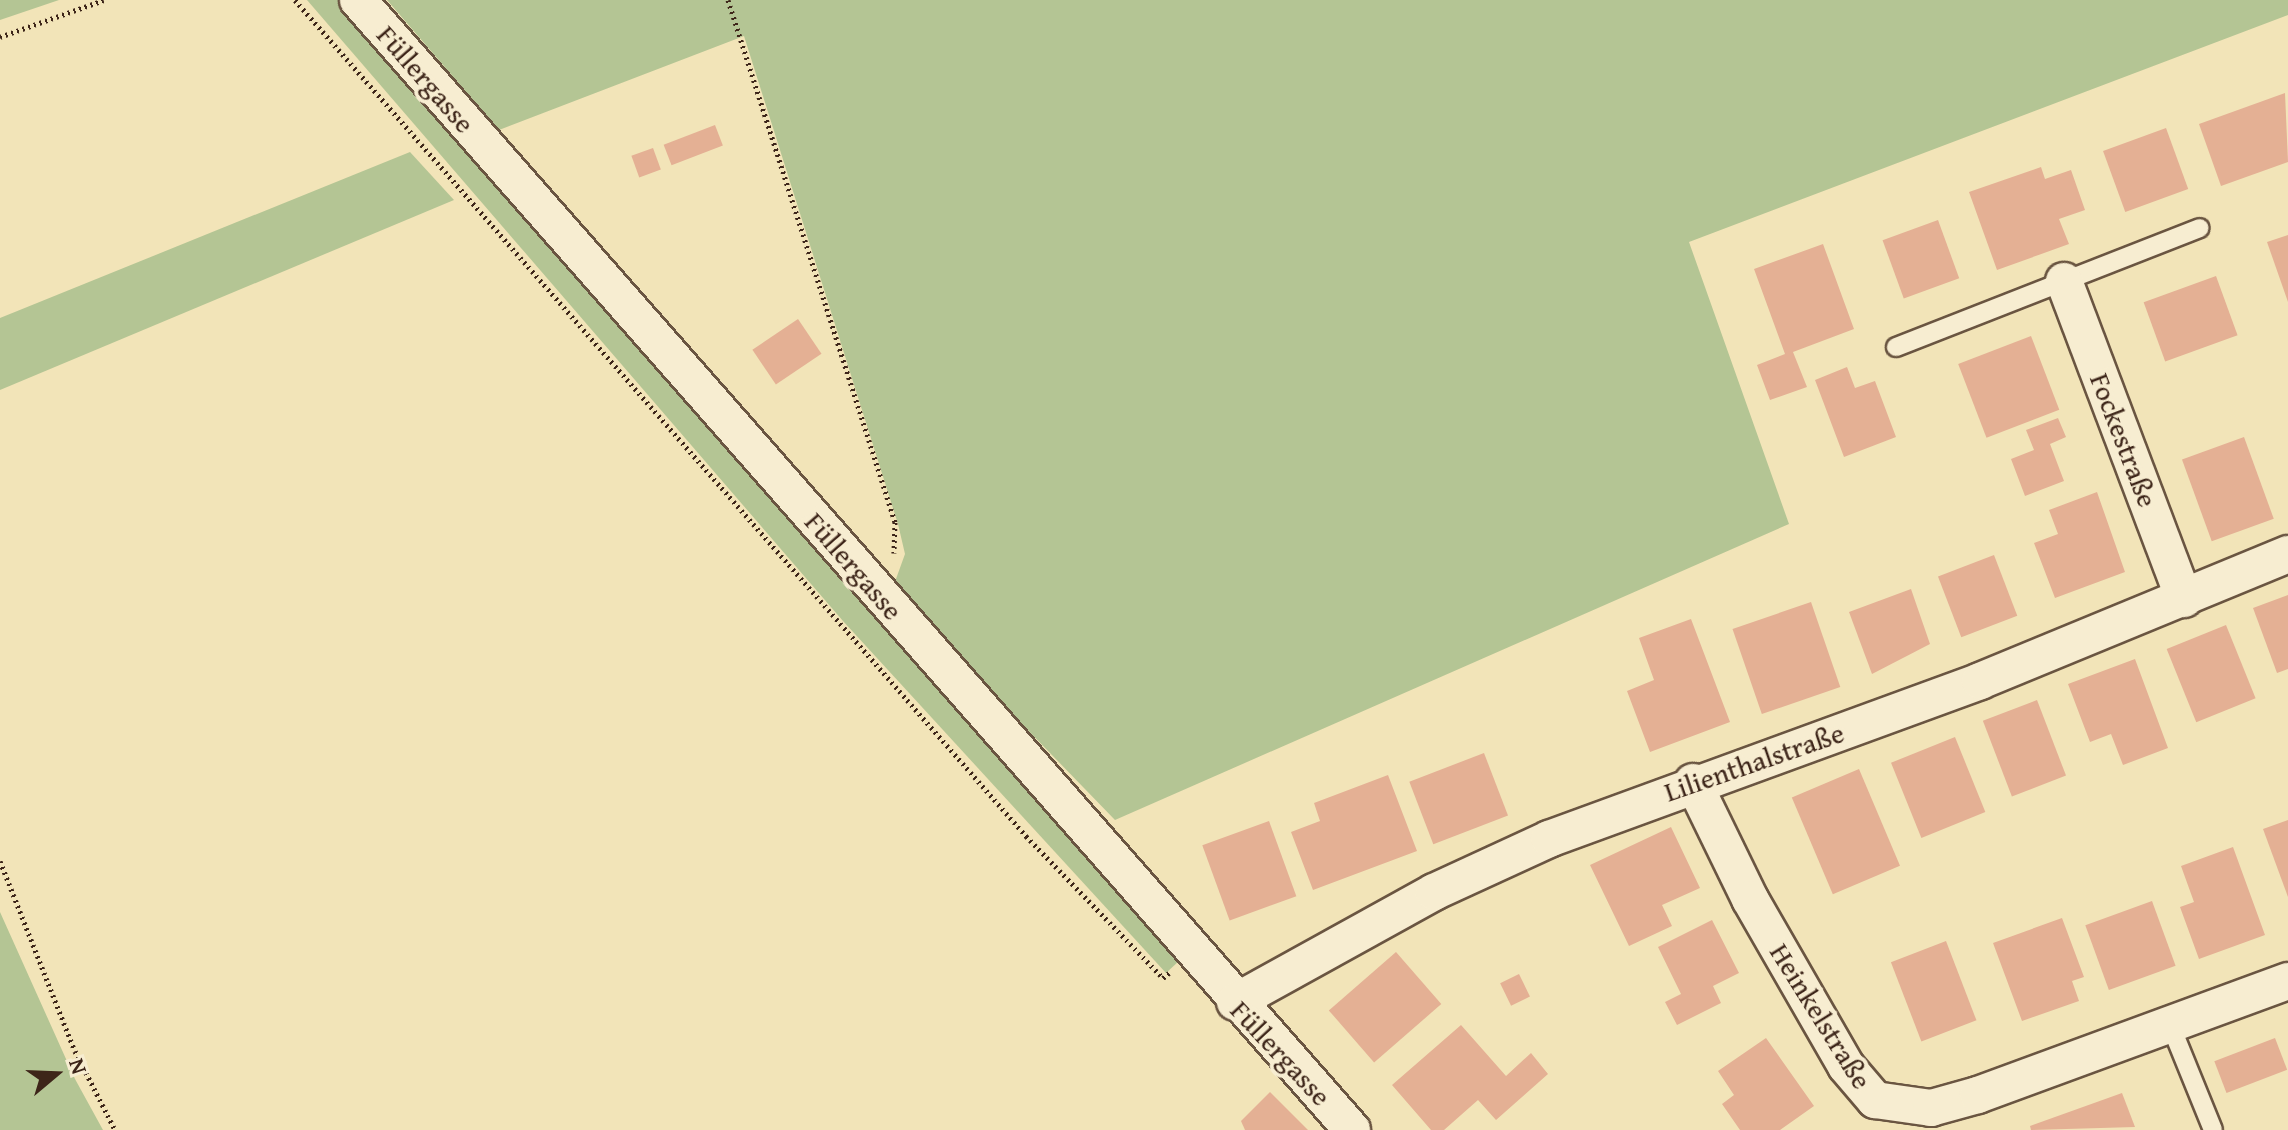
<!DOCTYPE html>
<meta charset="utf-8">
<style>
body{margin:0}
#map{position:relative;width:2288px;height:1130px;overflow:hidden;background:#f2e4b8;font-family:"Gentium Book Plus",serif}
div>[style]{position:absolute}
.green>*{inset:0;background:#b4c594}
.building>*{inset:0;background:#e4b094;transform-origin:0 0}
.path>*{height:5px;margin-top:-2.5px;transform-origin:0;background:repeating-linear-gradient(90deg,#3d2519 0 2px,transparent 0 6px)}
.roads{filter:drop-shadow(2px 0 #6a5541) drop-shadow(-2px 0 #6a5541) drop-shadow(0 2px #6a5541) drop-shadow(0 -2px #6a5541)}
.service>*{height:18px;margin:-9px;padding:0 9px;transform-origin:9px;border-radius:9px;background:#f7edd1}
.minor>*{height:36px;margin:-18px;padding:0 18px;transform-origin:18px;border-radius:18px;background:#f7edd1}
span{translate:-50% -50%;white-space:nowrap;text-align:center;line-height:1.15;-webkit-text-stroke:8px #f7edd1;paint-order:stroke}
.street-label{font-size:28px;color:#3d2519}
.north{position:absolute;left:16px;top:1034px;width:80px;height:80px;-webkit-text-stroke:6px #f7edd1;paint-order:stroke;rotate:71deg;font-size:22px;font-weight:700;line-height:32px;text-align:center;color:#3d2519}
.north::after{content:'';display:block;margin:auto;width:28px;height:36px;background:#3d2519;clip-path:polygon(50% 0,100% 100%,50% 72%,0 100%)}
</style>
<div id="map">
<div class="green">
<div style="clip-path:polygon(0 0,59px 0,0 20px)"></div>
<div style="clip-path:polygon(307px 0,344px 0,1129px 894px,1179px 961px,1166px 973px,843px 621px)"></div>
<div style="clip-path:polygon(387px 0,2288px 0,2288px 15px,1689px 242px,1789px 524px,1115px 820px,892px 590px,905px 554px,898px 524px,744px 36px,499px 130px)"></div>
<div style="clip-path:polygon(410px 152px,454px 200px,0 390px,0 318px)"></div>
<div style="clip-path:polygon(0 912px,75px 1079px,103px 1130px,0 1130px)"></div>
</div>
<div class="building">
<div style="clip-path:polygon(2285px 93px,2288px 162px,2221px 186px,2199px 124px)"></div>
<div style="left:715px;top:125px;width:22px;height:55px;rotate:69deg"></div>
<div style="left:2166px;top:128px;width:65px;height:67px;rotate:70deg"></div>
<div style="left:653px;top:148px;width:23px;height:23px;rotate:70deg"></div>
<div style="clip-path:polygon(2041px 167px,2045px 179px,2071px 170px,2085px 210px,2059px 219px,2069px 244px,1997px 270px,1969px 192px)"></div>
<div style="left:1938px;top:220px;width:62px;height:59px;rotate:70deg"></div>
<div style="clip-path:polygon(2288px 235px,2288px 302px,2267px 242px)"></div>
<div style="clip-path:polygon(1823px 244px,1854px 329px,1793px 352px,1807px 387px,1770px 400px,1757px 365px,1785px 354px,1754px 269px)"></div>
<div style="left:2216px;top:276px;width:63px;height:77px;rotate:70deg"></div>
<div style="left:798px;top:319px;width:42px;height:55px;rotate:56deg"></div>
<div style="left:2031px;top:336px;width:79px;height:78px;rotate:69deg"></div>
<div style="clip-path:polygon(1847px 367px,1855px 388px,1875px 381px,1896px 437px,1844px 457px,1815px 380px)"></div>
<div style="clip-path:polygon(2058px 418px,2066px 437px,2050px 444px,2064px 481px,2025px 496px,2011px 459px,2034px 450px,2026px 430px)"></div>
<div style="left:2244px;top:437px;width:87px;height:66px;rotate:70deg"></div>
<div style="clip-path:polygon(2097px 492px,2125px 572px,2055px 598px,2034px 543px,2058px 534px,2049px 510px)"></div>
<div style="left:1994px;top:555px;width:65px;height:60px;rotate:69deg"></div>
<div style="clip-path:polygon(1911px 589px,1930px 644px,1872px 674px,1849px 612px)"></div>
<div style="clip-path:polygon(2288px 595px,2288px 669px,2277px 673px,2253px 608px)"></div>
<div style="left:1811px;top:602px;width:90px;height:83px;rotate:71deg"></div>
<div style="clip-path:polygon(1691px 619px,1730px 722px,1650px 752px,1627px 691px,1654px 680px,1639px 638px)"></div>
<div style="left:2226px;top:625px;width:79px;height:64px;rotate:68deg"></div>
<div style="clip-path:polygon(2135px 659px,2168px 748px,2123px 765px,2111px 734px,2090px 742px,2068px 684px)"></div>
<div style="left:2037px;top:700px;width:81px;height:58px;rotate:69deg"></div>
<div style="left:1955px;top:737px;width:81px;height:69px;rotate:68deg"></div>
<div style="left:1484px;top:753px;width:67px;height:80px;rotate:69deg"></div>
<div style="left:1859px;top:769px;width:105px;height:73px;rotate:67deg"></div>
<div style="clip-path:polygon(1388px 775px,1417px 851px,1313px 890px,1291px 832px,1320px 821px,1314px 803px)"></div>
<div style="clip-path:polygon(2288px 820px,2288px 897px,2263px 829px)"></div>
<div style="left:1269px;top:821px;width:80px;height:71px;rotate:70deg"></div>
<div style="clip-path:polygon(1671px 827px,1700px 888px,1662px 905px,1672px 926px,1629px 946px,1590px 865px)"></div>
<div style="clip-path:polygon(2233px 847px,2265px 935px,2199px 959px,2180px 907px,2194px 902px,2181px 866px)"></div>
<div style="left:2152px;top:901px;width:69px;height:71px;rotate:70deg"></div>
<div style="clip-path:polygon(2062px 918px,2084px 977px,2072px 981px,2079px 1001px,2022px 1021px,1993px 943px)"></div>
<div style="clip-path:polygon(1712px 920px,1739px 973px,1713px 986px,1721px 1003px,1677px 1025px,1665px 1002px,1681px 994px,1658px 947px)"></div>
<div style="left:1946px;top:941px;width:85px;height:59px;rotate:69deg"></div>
<div style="left:1396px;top:952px;width:69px;height:89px;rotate:49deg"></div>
<div style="left:1519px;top:974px;width:25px;height:21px;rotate:64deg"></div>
<div style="clip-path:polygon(1461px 1025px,1506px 1076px,1531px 1053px,1548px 1074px,1496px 1120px,1478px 1100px,1444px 1130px,1431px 1130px,1392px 1085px)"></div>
<div style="clip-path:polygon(1766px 1038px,1814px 1106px,1780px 1130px,1740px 1130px,1722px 1104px,1734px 1095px,1718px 1071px)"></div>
<div style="left:2275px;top:1038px;width:34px;height:65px;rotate:69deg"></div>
<div style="clip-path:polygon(1270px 1092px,1308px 1130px,1245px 1130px,1241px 1121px)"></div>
<div style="clip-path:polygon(2122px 1093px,2135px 1127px,2031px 1130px,2030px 1126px)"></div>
</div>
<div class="path">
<div style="left:295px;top:0;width:1111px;rotate:48.83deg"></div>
<div style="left:1026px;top:836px;width:197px;rotate:46deg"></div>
<div style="left:1163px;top:978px;width:8px;rotate:-40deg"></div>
<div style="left:728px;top:0;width:548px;rotate:72.26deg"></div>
<div style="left:895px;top:522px;width:31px;rotate:92deg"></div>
<div style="left:0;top:37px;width:110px;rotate:-19.6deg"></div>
<div style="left:0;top:861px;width:204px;rotate:68.5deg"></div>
<div style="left:75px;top:1051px;width:89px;rotate:63.1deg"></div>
</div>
<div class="roads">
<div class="service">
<div style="left:1896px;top:347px;width:326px;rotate:-21.4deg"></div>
<div style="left:2170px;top:1024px;width:114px;rotate:67.9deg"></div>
</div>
<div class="minor">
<div style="left:358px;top:0;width:1505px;rotate:48.66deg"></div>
<div style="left:2064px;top:281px;width:340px;rotate:69.3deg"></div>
<div style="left:1693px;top:782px;width:130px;rotate:64deg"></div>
<div style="left:1750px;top:899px;width:193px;rotate:60.1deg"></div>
<div style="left:1846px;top:1066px;width:45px;rotate:49.5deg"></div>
<div style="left:1875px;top:1100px;width:57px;rotate:8.1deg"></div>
<div style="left:1931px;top:1108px;width:49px;rotate:-15.5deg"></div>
<div style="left:1978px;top:1095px;width:330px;rotate:-20.2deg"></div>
<div style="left:1235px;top:1002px;width:227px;rotate:-28.9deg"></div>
<div style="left:1434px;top:892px;width:127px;rotate:-24.7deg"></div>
<div style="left:1549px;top:839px;width:459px;rotate:-20.1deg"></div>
<div style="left:1980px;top:681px;width:333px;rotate:-22.4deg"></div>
</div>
</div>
<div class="street-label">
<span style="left:426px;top:79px;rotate:49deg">Füllergasse</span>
<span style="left:2124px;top:440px;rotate:69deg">Fockestraße</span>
<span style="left:854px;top:566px;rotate:49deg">Füllergasse</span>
<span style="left:1754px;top:762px;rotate:-19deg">Lilienthalstraße</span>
<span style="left:1821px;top:1016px;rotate:58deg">Heinkelstraße</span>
<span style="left:1281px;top:1053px;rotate:47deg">Füllergasse</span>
</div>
<div class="north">N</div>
</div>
